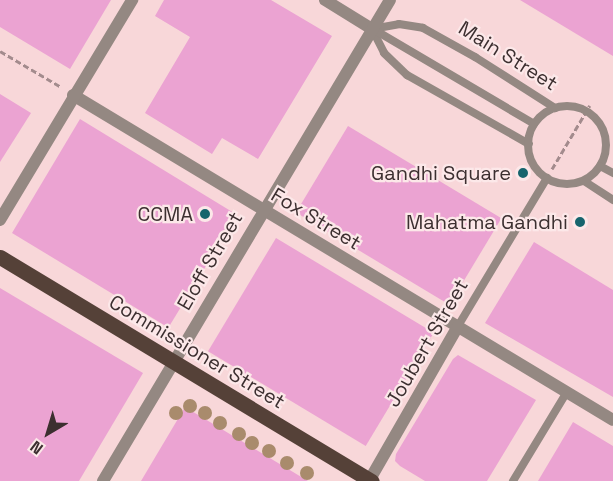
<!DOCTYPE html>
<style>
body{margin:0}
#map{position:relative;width:613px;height:481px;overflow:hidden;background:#f8d7d9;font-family:"Space Grotesk",sans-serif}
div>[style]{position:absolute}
.building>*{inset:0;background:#eba3d2;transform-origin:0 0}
.path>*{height:3px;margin-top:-1.5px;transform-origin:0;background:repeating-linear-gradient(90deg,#a38b8d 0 6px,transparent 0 9px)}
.service>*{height:8px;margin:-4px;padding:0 4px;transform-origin:4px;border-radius:4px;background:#948882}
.service>.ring{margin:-4px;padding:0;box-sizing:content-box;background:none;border:8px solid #948882;border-radius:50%}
.minor>*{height:12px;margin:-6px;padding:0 6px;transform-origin:6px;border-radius:6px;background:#948882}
.primary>*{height:15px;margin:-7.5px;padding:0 7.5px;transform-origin:7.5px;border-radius:7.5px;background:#554138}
.trees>*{width:14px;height:14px;margin:-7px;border-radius:50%;background:#a98b6c}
.dots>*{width:16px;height:16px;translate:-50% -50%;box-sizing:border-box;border:3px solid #fce8e9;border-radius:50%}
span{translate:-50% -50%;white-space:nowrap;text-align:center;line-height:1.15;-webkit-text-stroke:4.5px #fce8e9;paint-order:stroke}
.street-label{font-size:20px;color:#3c2f30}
.poi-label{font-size:20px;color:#3c2f30}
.right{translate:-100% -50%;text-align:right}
.north{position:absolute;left:18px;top:403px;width:60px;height:60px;-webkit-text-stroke:4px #fce8e9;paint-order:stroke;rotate:218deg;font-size:16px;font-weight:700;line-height:24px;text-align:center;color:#3c2f30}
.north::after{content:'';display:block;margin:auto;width:21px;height:27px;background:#3c2f30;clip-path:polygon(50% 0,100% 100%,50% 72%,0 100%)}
</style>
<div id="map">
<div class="building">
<div style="clip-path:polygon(0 0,111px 0,70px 69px,0 27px)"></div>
<div style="clip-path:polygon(164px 0,271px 0,332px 36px,258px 159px,222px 138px,212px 154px,145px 113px,190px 37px,155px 16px)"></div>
<div style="clip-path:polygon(520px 0,613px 0,613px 56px)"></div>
<div style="clip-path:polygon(0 94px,31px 113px,0 162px)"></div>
<div style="clip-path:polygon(80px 119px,234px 213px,234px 220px,170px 325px,164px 325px,12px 233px)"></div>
<div style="left:348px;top:126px;width:179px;height:101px;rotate:31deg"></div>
<div style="left:276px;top:238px;width:184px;height:132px;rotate:31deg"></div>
<div style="clip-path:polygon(534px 242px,613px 290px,613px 397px,485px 323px)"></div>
<div style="clip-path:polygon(0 288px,143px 373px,79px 481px,0 481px)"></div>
<div style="clip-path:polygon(458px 355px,536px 400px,487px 481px,425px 481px,400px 466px,395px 461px,396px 454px,453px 359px)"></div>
<div style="clip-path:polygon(185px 407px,308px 481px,141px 481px)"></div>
<div style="clip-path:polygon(573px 422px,613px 446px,613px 481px,538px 481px)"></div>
</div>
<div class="path">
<div style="left:0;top:51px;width:71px;rotate:30.5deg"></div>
<div style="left:552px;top:169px;width:74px;rotate:-59.3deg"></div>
</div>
<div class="service">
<div style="left:372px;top:29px;width:27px;rotate:-10deg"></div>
<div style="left:399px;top:24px;width:24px;rotate:9deg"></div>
<div style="left:423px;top:28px;width:60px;rotate:29.1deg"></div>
<div style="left:475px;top:57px;width:95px;rotate:32.5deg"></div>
<div style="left:372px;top:29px;width:27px;rotate:63deg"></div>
<div style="left:384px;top:53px;width:32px;rotate:44deg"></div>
<div style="left:407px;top:75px;width:140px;rotate:29.5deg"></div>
<div style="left:373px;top:29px;width:187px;rotate:30.5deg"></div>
<div class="ring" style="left:528px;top:106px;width:70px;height:70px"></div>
<div style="left:600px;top:166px;width:15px;rotate:28deg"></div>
<div style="left:584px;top:181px;width:35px;rotate:33deg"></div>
<div style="left:458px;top:326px;width:173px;rotate:-59deg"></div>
<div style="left:513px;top:481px;width:104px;rotate:-58.8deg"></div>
</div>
<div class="minor">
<div style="left:325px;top:0;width:55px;rotate:31.7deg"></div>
<div style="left:73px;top:95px;width:630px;rotate:31.04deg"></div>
<div style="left:0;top:220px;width:257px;rotate:-59deg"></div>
<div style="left:103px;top:481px;width:560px;rotate:-59.18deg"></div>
<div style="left:369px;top:481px;width:179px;rotate:-60.1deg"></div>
</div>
<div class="primary">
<div style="left:0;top:257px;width:434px;rotate:31.1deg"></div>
</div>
<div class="trees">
<div style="left:190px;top:406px"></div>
<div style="left:176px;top:413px"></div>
<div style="left:205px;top:413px"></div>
<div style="left:220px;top:423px"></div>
<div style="left:239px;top:434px"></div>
<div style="left:252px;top:443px"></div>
<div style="left:269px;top:451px"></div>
<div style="left:287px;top:463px"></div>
<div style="left:307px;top:473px"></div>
</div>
<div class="dots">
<div style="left:523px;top:173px;background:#17646d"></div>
<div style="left:205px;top:214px;background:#17646d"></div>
<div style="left:580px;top:222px;background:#17646d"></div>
</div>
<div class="street-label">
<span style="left:508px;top:56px;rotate:32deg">Main Street</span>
<span style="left:316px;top:219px;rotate:31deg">Fox Street</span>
<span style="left:210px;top:261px;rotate:-60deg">Eloff Street</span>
<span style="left:427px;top:343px;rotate:-60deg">Joubert Street</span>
<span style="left:197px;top:352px;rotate:31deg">Commissioner Street</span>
</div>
<div class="poi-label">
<span class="right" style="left:511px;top:173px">Gandhi Square</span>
<span class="right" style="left:193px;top:214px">CCMA</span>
<span class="right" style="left:568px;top:222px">Mahatma Gandhi</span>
</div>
<div class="north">N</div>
</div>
